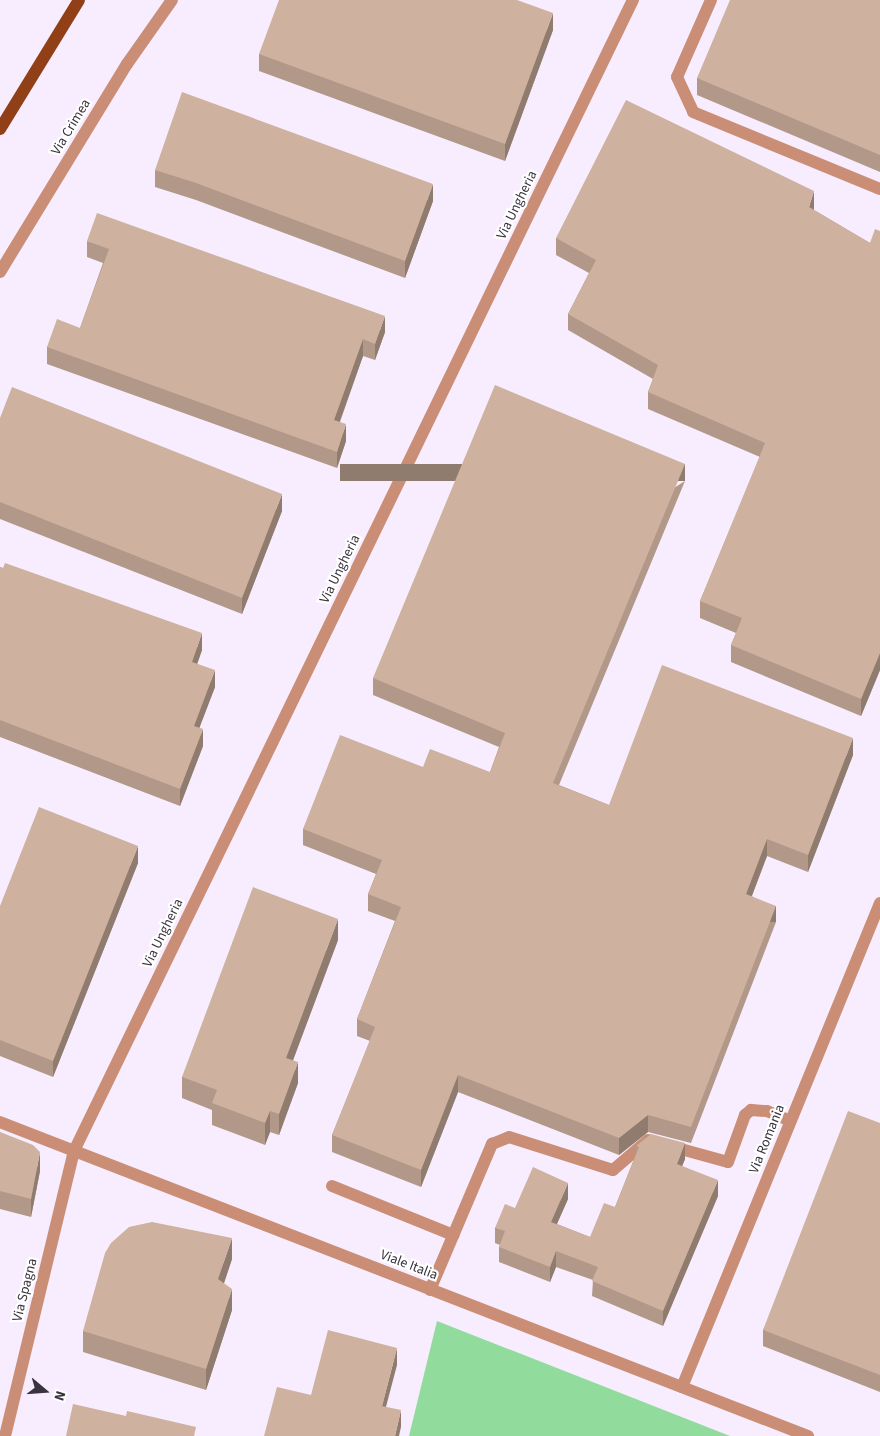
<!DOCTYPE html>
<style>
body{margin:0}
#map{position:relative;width:880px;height:1436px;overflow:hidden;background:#f7edff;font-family:"Source Sans 3",sans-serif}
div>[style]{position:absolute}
.green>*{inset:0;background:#91db9d}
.minor>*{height:12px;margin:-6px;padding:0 6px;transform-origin:6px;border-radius:6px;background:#ca8e76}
.major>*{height:12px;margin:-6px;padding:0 6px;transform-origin:6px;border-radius:6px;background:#913f17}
.wall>*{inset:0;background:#b19888}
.shaded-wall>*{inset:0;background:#907c6f;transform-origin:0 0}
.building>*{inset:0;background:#ceb19e}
span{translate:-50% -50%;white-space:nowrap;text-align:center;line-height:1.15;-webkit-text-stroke:4.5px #fff;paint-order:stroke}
.street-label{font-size:14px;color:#39333e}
.north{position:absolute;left:20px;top:1366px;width:50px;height:50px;-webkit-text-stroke:4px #fff;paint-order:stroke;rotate:108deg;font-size:14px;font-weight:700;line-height:20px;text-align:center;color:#39333e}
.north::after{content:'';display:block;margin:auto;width:18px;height:22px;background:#39333e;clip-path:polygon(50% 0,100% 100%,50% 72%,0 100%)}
</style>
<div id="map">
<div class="green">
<div style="clip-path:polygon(437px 1321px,730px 1436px,409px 1436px)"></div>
</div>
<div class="minor">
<div style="left:711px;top:0;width:84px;rotate:113.8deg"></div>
<div style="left:677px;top:77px;width:38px;rotate:65deg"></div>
<div style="left:693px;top:112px;width:202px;rotate:22.4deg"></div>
<div style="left:0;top:272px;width:244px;rotate:-58.6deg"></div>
<div style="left:127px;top:64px;width:78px;rotate:-54.9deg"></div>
<div style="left:0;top:1122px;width:867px;rotate:21.24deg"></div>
<div style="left:670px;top:1146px;width:60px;rotate:15.4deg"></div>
<div style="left:728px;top:1162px;width:50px;rotate:-70.1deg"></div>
<div style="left:745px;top:1115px;width:8px;rotate:-40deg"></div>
<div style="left:751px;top:1110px;width:16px;rotate:4deg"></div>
<div style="left:767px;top:1111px;width:25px;rotate:23deg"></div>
<div style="left:332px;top:1186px;width:131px;rotate:22deg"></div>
<div style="left:430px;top:1290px;width:159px;rotate:-67deg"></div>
<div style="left:492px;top:1144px;width:18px;rotate:-22deg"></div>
<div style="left:509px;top:1137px;width:109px;rotate:17.6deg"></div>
<div style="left:613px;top:1170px;width:46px;rotate:-40.6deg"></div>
<div style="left:682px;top:1387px;width:523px;rotate:-67.75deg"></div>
<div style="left:5px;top:1436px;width:293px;rotate:-76.4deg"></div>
<div style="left:74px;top:1151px;width:1280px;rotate:-64.1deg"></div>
</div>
<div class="major">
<div style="left:0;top:129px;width:151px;rotate:-58.5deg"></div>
</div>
<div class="wall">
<div style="clip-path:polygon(880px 0,880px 172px,697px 95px,697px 78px)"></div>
<div style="clip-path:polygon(553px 30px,505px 161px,259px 71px,259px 54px)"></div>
<div style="clip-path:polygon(155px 170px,433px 201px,405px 278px,196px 200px,155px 187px)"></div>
<div style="clip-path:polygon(814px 208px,814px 210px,870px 243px,880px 231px,880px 670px,861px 716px,731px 662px,731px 645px,736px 633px,700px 618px,700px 601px,760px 457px,648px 409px,648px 392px,653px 379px,568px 330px,568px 314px,589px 273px,556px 255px,556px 238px)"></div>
<div style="clip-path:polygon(87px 241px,385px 332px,375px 360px,363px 356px,340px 422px,346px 441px,337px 468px,47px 364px,47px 347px,80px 328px,103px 263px,87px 257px)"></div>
<div style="clip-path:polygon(0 418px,282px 511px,242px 614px,0 519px)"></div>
<div style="clip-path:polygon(685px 481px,559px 785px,609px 805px,853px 755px,808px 872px,767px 856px,752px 896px,776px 922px,691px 1143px,648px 1132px,619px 1155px,458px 1092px,421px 1187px,332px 1152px,332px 1135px,370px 1041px,357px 1036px,357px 1019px,395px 921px,368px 911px,368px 894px,376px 874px,303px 845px,303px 829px,423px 767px,490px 772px,499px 747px,373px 695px,373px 678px)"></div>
<div style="clip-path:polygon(0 567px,202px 650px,197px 664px,215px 687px,199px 728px,203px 746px,180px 806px,0 737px)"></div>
<div style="clip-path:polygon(138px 863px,53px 1077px,0 1056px,0 906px)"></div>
<div style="clip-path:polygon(338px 940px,293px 1060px,298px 1083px,279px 1135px,270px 1132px,265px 1145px,212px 1125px,212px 1110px,182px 1098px,182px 1077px)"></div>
<div style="clip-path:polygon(880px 1123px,880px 1392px,763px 1346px,763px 1330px)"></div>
<div style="clip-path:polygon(0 1132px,40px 1171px,31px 1217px,0 1209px)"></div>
<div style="clip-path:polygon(636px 1146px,685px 1159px,682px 1166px,718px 1196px,663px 1326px,592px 1296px,593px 1280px,556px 1267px,550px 1282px,499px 1262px,499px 1247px,500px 1245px,495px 1243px,495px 1228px,515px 1208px,568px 1199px,557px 1224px,590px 1237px,615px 1207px,636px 1154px)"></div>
<div style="clip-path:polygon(232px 1259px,224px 1283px,232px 1310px,206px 1390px,83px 1352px,83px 1331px)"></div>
</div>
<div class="shaded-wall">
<div style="clip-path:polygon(553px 13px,553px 30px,505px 161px,505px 144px)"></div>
<div style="clip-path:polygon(433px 184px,433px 201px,405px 278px,405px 261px)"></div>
<div style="clip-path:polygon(814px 191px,814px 208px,809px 224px,809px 207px)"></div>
<div style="clip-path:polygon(385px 316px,385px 332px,375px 360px,375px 344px)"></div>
<div style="clip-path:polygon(363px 339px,363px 356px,334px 437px,334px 420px)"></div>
<div style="clip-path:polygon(346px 424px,346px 441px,337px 468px,337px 452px)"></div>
<div style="left:685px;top:464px;width:17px;height:345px;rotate:90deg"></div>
<div style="clip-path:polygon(282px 494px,282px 511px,242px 614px,242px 598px)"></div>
<div style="clip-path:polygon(202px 633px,202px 650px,192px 679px,192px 662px)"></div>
<div style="clip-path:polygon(880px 653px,880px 670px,861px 716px,861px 699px)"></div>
<div style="clip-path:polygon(215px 670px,215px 687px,194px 742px,194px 726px)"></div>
<div style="clip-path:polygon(203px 729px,203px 746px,180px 806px,180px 789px)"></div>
<div style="clip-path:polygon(853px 738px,853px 755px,808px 872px,808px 855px)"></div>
<div style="clip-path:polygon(767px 839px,767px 856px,746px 911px,746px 894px)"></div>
<div style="clip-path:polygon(138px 846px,138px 863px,53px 1077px,53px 1061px)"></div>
<div style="left:776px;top:906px;width:16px;height:237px;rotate:90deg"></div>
<div style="clip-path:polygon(338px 919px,338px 940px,286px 1079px,286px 1058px)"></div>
<div style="clip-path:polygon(298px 1062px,298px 1083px,279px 1135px,279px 1114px)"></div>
<div style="clip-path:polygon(458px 1075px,458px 1092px,421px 1187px,421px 1170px)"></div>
<div style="clip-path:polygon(270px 1111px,270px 1132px,265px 1145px,265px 1123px)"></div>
<div style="clip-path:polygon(648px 1115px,648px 1132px,619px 1155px,619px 1138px)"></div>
<div style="clip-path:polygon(685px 1143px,685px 1159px,677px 1179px,677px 1164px)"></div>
<div style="clip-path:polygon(40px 1152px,40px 1171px,31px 1217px,31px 1199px)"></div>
<div style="clip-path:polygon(718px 1180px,718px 1196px,663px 1326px,663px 1311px)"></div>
<div style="clip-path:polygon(568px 1183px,568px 1199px,551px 1237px,551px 1222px)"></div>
<div style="clip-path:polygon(232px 1238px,232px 1259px,218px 1301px,218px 1279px)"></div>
<div style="clip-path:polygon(556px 1251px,556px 1267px,550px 1282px,550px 1267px)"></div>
<div style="clip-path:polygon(232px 1289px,232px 1310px,206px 1390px,206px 1369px)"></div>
<div style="clip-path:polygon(397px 1348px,397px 1365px,382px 1422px,382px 1406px)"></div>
<div style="clip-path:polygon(401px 1410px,401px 1427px,399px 1436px,395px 1436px)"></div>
</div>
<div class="building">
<div style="clip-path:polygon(279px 0,517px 0,553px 13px,505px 144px,259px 54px)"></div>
<div style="clip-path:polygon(730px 0,880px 0,880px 155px,697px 78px)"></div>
<div style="clip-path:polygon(182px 92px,433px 184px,405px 261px,196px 183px,155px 170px)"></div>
<div style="clip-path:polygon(626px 100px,814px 191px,809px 207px,870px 243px,875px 229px,880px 231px,880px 653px,861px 699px,731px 645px,742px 618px,700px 601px,765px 443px,648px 392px,658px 365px,568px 314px,596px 260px,556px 238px)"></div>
<div style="clip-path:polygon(97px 213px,385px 316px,375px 344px,363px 339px,334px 420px,346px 424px,337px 452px,47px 347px,57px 319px,80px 328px,109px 249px,87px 241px)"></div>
<div style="clip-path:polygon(495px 385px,685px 464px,553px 783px,609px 805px,662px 665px,853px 738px,808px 855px,767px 839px,746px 894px,776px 906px,691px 1127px,648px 1115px,619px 1138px,458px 1075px,421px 1170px,332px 1135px,375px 1027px,357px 1019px,401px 907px,368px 894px,382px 860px,303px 829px,340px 735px,423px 767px,430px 749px,490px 772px,505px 733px,373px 678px)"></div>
<div style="clip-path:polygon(12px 387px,282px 494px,242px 598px,0 502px,0 418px)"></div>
<div style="clip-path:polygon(5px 563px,202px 633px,192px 662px,215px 670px,194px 726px,203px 729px,180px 789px,0 720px,0 567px,3px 568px)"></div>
<div style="clip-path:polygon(39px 807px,138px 846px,53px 1061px,0 1040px,0 906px)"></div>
<div style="clip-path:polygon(253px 887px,338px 919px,286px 1058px,298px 1062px,279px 1114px,270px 1111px,265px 1123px,212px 1103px,217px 1090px,182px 1077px)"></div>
<div style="clip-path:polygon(848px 1111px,880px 1123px,880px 1375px,763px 1330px)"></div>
<div style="clip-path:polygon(0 1132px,33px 1145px,40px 1152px,31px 1199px,0 1191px)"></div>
<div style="clip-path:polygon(651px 1134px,685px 1143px,677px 1164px,718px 1180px,663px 1311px,592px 1281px,598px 1267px,556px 1251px,550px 1267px,499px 1247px,505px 1231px,495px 1228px,505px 1204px,515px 1208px,533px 1167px,568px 1183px,551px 1222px,590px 1237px,604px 1203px,615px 1207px,639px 1147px,636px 1146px)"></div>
<div style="clip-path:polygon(152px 1222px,232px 1238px,218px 1279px,232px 1289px,206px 1369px,83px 1331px,105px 1253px,111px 1243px,129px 1227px)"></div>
<div style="clip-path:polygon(328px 1330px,397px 1348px,382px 1406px,401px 1410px,395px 1436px,264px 1436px,277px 1387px,311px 1395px)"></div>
<div style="clip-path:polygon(73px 1404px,126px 1416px,127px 1411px,196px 1427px,194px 1436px,66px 1436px)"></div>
</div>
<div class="street-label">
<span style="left:71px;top:127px;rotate:-59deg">Via Crimea</span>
<span style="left:517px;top:205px;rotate:-64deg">Via Ungheria</span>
<span style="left:340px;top:569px;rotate:-64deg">Via Ungheria</span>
<span style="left:163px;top:933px;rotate:-64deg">Via Ungheria</span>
<span style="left:767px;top:1139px;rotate:-68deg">Via Romania</span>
<span style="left:409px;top:1265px;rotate:21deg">Viale Italia</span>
<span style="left:25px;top:1290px;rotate:-76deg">Via Spagna</span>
</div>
<div class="north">N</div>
</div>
